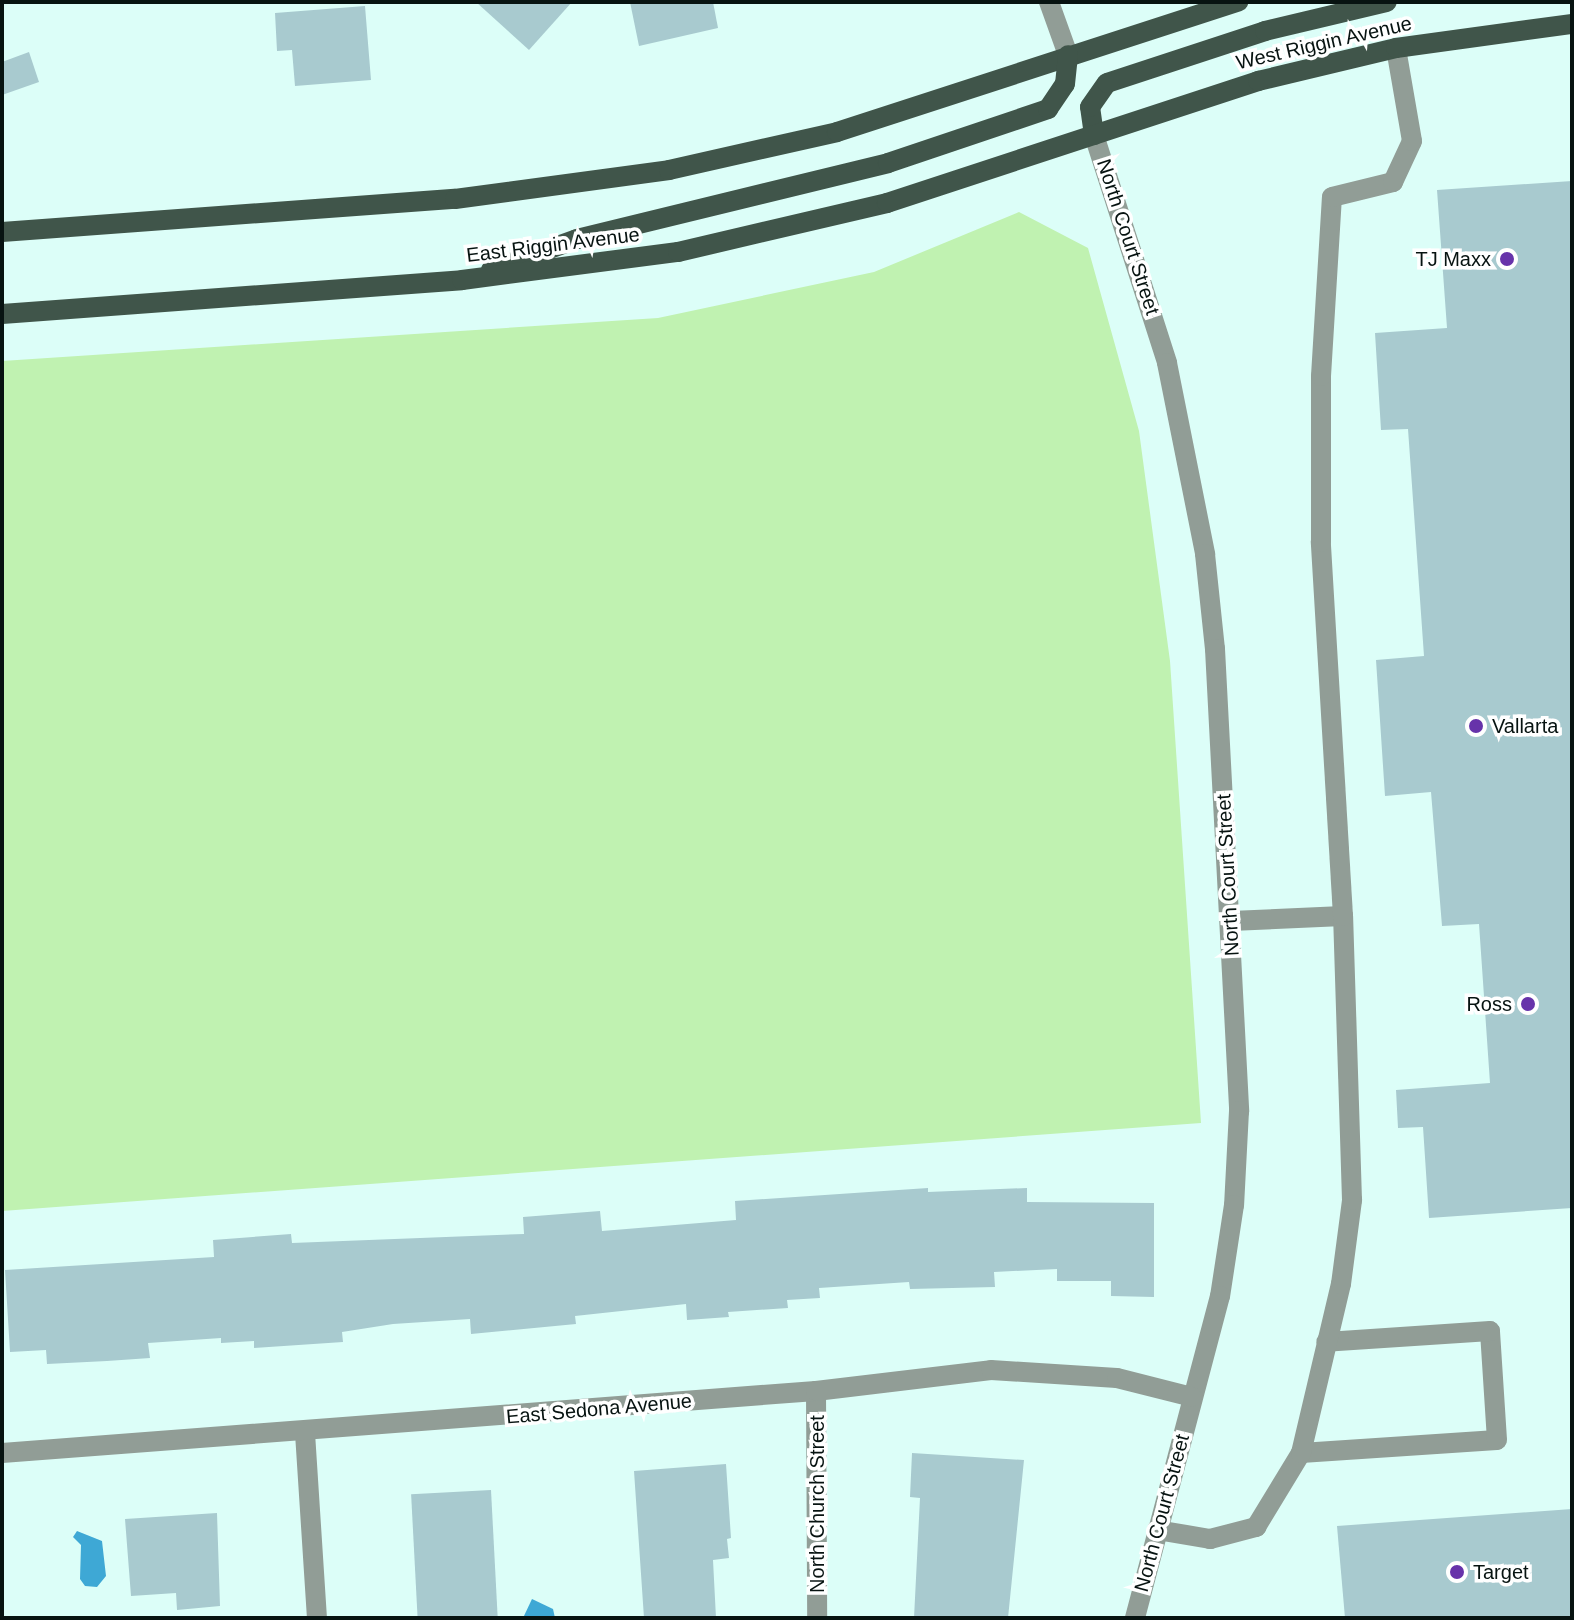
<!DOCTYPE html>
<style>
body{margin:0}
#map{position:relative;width:1574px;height:1620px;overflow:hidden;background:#dcfef8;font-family:Arial,sans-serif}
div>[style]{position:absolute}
.green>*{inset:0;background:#c0f2b1}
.water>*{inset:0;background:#3ea8d5}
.building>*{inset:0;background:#a8cacf;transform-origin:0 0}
.minor>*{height:20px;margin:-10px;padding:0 10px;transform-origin:10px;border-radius:10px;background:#919d96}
.major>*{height:20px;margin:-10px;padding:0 10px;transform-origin:10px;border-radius:10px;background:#40554a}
.dots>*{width:22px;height:22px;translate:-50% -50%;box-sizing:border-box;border:4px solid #fff;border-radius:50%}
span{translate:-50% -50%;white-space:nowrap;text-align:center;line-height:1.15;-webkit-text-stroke:7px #fff;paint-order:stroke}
.street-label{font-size:20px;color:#071311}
.poi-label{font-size:20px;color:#071311}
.right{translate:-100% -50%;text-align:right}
.left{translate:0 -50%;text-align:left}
.frame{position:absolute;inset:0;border:4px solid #071311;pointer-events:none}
</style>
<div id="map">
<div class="green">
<div style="clip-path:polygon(1019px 212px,1088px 248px,1139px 431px,1170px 661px,1201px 1123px,2px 1211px,2px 361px,658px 318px,874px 272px)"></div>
</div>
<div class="water">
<div style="clip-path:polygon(77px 1531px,102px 1541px,106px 1576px,97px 1587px,85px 1586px,80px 1579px,81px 1545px,73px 1537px)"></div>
<div style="clip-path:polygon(532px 1599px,553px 1609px,555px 1618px,523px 1618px)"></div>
</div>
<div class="building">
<div style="clip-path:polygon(476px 2px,572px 2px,529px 50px)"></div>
<div style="clip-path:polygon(630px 2px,713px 2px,718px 28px,639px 46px)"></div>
<div style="clip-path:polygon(365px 6px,371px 80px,295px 86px,292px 50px,277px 51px,275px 13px)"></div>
<div style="clip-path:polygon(29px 52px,39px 82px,2px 95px,2px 62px)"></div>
<div style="clip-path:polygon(1572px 181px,1572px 1208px,1429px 1218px,1423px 1127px,1398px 1128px,1396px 1090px,1490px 1083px,1479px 924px,1442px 926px,1431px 792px,1385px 796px,1376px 660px,1424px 656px,1408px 429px,1381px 430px,1375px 333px,1447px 328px,1437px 190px)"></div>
<div style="clip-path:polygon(928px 1188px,928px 1192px,1027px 1188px,1027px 1202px,1154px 1203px,1154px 1297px,1111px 1296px,1111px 1281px,1057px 1281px,1057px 1269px,994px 1272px,995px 1287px,910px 1289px,909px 1282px,819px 1288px,820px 1298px,787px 1300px,788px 1308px,728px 1312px,729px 1317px,687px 1320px,686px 1304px,575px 1316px,576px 1324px,471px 1334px,470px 1319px,393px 1324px,342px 1332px,343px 1342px,254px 1348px,254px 1341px,221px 1343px,221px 1338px,148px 1343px,150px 1358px,107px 1361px,47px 1364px,46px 1350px,10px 1352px,5px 1270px,214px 1257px,213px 1240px,291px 1234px,292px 1243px,524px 1234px,523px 1217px,600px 1211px,602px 1231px,736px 1220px,735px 1201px)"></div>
<div style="clip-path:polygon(912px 1453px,1024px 1460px,1008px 1618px,914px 1618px,920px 1498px,910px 1497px)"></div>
<div style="clip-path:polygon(726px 1464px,731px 1538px,727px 1539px,729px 1558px,713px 1560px,716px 1618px,644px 1618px,634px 1471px)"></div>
<div style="left:491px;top:1490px;width:128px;height:80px;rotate:87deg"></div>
<div style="clip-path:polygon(1572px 1509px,1572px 1618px,1345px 1618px,1337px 1526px)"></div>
<div style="clip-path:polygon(217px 1513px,220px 1606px,177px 1610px,176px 1593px,131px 1596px,125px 1519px)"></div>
</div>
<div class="minor">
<div style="left:1049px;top:2px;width:56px;rotate:70.3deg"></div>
<div style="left:1094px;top:135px;width:239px;rotate:72.2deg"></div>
<div style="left:1167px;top:363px;width:195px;rotate:78.7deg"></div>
<div style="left:1205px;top:554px;width:96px;rotate:84deg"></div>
<div style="left:1215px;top:649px;width:463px;rotate:87deg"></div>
<div style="left:1239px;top:1111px;width:94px;rotate:93deg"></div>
<div style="left:1234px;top:1205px;width:92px;rotate:98.7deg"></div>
<div style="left:1220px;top:1296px;width:333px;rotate:104.8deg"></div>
<div style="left:1231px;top:921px;width:112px;rotate:-2.6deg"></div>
<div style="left:816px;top:1391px;width:227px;rotate:89.7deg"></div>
<div style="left:305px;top:1433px;width:185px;rotate:86.3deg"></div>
<div style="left:2px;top:1453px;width:816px;rotate:-4.36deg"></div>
<div style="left:816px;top:1391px;width:176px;rotate:-6.8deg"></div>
<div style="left:991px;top:1370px;width:126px;rotate:3.6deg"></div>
<div style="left:1117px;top:1378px;width:77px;rotate:14.2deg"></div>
<div style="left:1301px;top:1453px;width:196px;rotate:-3.8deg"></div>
<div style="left:1497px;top:1440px;width:109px;rotate:-93.7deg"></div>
<div style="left:1490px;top:1331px;width:164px;rotate:176.2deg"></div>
<div style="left:1157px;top:1530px;width:54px;rotate:9.6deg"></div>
<div style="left:1210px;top:1539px;width:48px;rotate:-14.6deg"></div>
<div style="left:1256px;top:1527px;width:87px;rotate:-58.7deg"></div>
<div style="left:1301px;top:1453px;width:174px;rotate:-76.7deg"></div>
<div style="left:1341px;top:1284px;width:85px;rotate:-82.5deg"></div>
<div style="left:1352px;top:1200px;width:284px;rotate:-91.8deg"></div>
<div style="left:1343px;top:916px;width:375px;rotate:-93.4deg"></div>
<div style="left:1321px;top:542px;width:166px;rotate:-90deg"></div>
<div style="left:1321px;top:376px;width:179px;rotate:-86.5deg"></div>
<div style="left:1332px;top:197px;width:63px;rotate:-13.8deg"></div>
<div style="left:1393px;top:182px;width:45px;rotate:-65.1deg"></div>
<div style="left:1412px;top:141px;width:94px;rotate:-99.8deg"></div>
</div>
<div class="major">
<div style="left:1094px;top:135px;width:28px;rotate:-98deg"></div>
<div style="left:1090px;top:107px;width:29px;rotate:-55deg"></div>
<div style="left:1107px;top:83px;width:166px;rotate:-18.2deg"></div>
<div style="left:1265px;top:31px;width:125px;rotate:-13.4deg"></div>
<div style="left:2px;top:232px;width:454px;rotate:-4.2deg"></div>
<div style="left:455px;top:199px;width:216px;rotate:-7.7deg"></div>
<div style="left:669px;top:170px;width:172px;rotate:-12.7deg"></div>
<div style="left:837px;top:132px;width:422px;rotate:-18deg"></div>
<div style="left:491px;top:270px;width:91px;rotate:-19.8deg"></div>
<div style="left:577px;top:239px;width:320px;rotate:-13.7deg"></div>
<div style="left:888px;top:163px;width:169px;rotate:-18.6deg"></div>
<div style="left:1048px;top:109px;width:30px;rotate:-56deg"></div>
<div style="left:1065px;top:84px;width:29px;rotate:-84deg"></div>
<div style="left:2px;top:314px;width:461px;rotate:-4.2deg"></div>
<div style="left:462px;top:280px;width:218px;rotate:-7.4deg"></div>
<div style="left:678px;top:252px;width:215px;rotate:-13.2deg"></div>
<div style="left:887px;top:203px;width:391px;rotate:-18.2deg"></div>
<div style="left:1258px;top:81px;width:142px;rotate:-13.4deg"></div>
<div style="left:1396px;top:48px;width:178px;rotate:-7.8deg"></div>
</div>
<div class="dots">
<div style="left:1507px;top:259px;background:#6733aa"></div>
<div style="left:1476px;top:726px;background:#6733aa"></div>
<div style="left:1528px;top:1004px;background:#6733aa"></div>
<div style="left:1457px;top:1572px;background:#6733aa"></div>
</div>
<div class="street-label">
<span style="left:1324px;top:43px;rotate:-13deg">West Riggin Avenue</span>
<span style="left:1128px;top:237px;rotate:72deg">North Court Street</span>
<span style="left:553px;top:245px;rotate:-7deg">East Riggin Avenue</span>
<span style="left:1228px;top:875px;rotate:-93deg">North Court Street</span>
<span style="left:599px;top:1409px;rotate:-5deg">East Sedona Avenue</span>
<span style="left:817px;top:1504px;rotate:-90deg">North Church Street</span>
<span style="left:1162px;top:1513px;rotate:-75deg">North Court Street</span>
</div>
<div class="poi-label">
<span class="right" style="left:1491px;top:259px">TJ Maxx</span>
<span class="left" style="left:1492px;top:726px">Vallarta</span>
<span class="right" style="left:1512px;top:1004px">Ross</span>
<span class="left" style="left:1473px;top:1572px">Target</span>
</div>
<div class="frame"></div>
</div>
